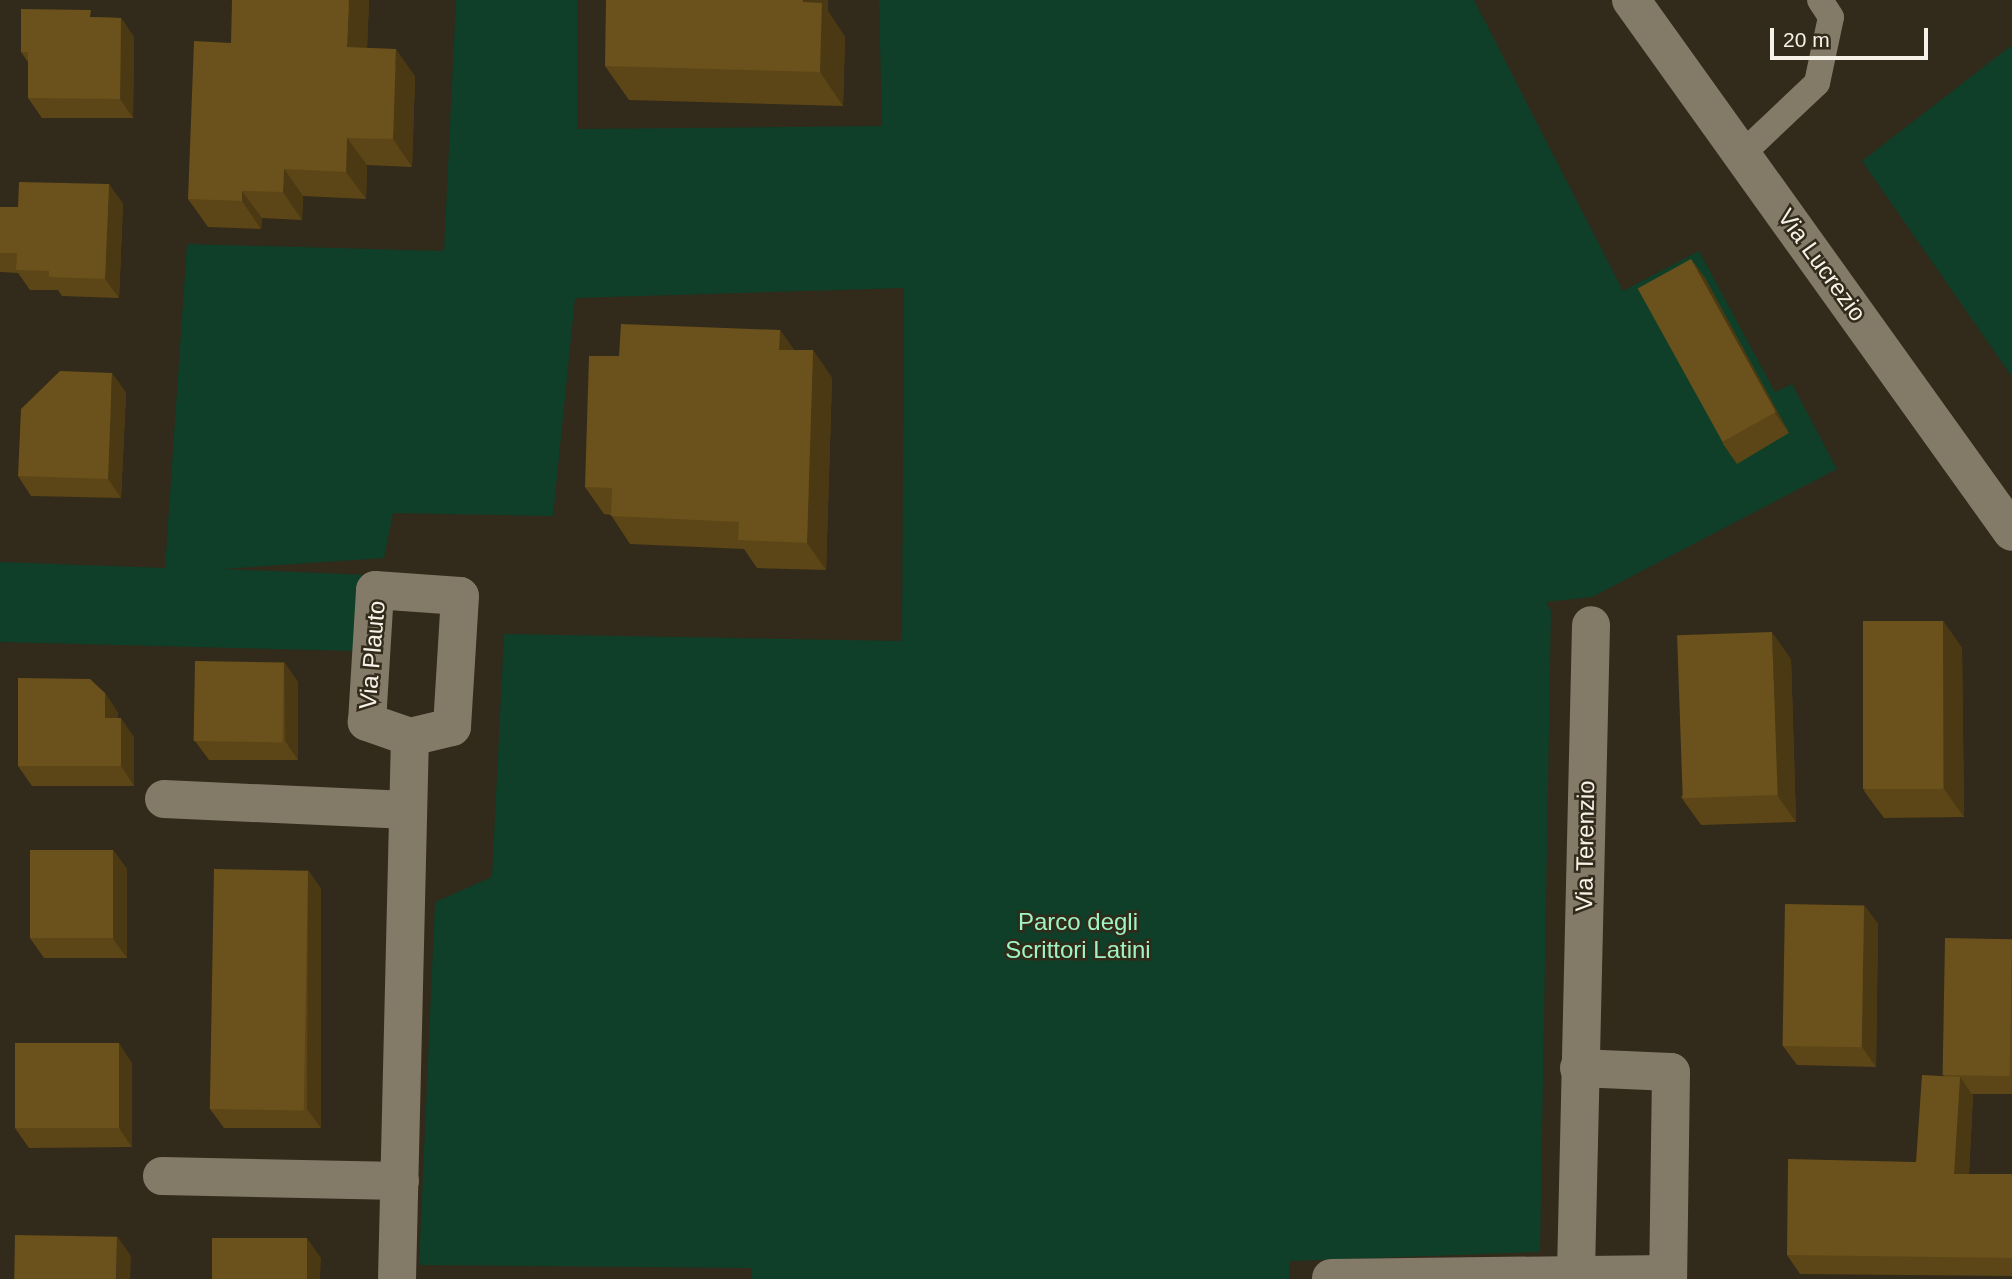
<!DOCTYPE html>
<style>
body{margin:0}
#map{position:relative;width:2012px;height:1279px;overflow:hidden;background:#322a1a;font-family:Arial,sans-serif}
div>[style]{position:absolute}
.green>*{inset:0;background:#0f3f28}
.service>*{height:26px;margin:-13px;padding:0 13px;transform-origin:13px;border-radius:13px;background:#847a68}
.minor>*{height:38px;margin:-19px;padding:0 19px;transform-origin:19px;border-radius:19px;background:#847a68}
.tertiary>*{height:38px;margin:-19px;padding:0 19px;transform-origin:19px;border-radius:19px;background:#847a68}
.wall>*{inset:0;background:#5c4617}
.shaded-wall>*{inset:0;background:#4b3913}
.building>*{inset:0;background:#6b511b;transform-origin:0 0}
span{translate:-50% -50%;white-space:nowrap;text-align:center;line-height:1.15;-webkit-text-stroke:5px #322a1a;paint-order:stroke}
.street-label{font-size:24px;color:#f7f2e8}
.park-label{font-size:24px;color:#9ef4c3}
.scale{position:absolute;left:1770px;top:28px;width:158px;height:32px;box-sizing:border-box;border:4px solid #f7f2e8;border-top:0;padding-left:9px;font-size:21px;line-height:24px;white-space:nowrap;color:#f7f2e8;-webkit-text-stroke:5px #322a1a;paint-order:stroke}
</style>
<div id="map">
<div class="green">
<div style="clip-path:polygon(456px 0,577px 0,577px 129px,882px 126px,879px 0,1474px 0,1623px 291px,1699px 251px,1775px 392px,1792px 384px,1837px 469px,1592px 597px,1546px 602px,1551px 611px,1540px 1252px,1290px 1261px,1289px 1279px,752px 1279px,751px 1268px,419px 1265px,435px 902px,492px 877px,504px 634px,902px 641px,904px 288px,575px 298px,553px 516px,393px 513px,384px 558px,222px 569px,370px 575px,357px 651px,0 642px,0 562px,165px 568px,187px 244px,444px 251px)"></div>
<div style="clip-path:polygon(2012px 45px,2012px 377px,1862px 161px)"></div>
</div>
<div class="service">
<div style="left:1742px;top:154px;width:103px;rotate:-43.4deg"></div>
<div style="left:1817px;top:83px;width:67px;rotate:-78deg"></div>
<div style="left:1831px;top:17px;width:20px;rotate:-123deg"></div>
</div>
<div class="minor">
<div style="left:375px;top:590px;width:85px;rotate:4deg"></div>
<div style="left:460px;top:596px;width:131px;rotate:93.5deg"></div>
<div style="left:452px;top:727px;width:43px;rotate:166.6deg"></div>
<div style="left:410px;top:737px;width:46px;rotate:-160.8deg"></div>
<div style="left:367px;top:722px;width:132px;rotate:-86.5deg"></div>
<div style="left:164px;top:799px;width:244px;rotate:2.6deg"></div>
<div style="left:1579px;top:1068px;width:92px;rotate:2.5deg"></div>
<div style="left:1671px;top:1072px;width:207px;rotate:90.8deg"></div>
<div style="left:162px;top:1176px;width:238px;rotate:1.2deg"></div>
<div style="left:1576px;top:1272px;width:647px;rotate:-88.67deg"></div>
<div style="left:1331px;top:1278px;width:337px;rotate:-0.7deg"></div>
<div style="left:397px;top:1279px;width:542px;rotate:-88.63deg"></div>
</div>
<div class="tertiary">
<div style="left:1631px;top:0;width:654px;rotate:54.39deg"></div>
</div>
<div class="wall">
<div style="clip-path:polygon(369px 0,367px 48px,415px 76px,412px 167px,367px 165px,366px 199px,303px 196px,302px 220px,262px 218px,261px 229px,208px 227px,188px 199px,231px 43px)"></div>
<div style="clip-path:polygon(828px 11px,845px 37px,843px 106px,629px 100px,605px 66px)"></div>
<div style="clip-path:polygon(96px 17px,121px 18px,134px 37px,133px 118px,42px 118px,28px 98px,28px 62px,21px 52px)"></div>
<div style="clip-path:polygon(109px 184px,123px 204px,119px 298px,62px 296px,58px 290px,30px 290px,18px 273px,0 272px,0 207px,18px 207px)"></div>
<div style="clip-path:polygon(1691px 259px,1705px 278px,1789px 433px,1737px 464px,1723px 444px)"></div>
<div style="clip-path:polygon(780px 330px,794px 350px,813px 350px,832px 378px,826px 570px,757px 568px,744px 549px,630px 544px,611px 515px,604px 514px,585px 487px,619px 356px)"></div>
<div style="clip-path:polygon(126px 392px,121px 498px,31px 496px,18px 476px)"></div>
<div style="clip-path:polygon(1943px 621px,1962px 648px,1964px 817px,1884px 818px,1864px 791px)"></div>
<div style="clip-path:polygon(1791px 659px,1796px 822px,1701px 825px,1681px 797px)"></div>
<div style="clip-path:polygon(284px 662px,298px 682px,298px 760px,209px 760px,195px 741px)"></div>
<div style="clip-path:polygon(105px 693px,118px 713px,118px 718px,134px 737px,134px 786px,32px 786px,18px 766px)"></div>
<div style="clip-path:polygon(113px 850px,127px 869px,127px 958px,44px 958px,30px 938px)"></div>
<div style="clip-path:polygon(308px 870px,321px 889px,321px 1128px,224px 1128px,210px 1109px)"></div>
<div style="clip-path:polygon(1864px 905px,1878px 924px,1876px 1067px,1797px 1065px,1783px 1046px)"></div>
<div style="clip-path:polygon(2012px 939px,2012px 1094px,1972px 1094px,1973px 1096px,1969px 1174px,2012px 1174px,2012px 1276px,1800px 1274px,1787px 1255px,1916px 1162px,1944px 1076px,1943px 1075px)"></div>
<div style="clip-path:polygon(132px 1063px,132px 1147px,29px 1148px,15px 1128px)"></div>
</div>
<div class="shaded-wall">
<div style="clip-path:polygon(349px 0,369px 0,366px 75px,347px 47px)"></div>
<div style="clip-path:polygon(803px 0,828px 0,828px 11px,845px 37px,843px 106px,820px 72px)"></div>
<div style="clip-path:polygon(121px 18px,134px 37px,133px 118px,120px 99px)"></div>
<div style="clip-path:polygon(396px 49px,415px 76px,412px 167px,393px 139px)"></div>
<div style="clip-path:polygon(347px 138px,367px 165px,366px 199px,346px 172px)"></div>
<div style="clip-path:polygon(284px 169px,303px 196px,302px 220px,283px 192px)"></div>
<div style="clip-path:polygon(109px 184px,123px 204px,119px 298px,105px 279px)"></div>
<div style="clip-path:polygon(242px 191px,262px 218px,261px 229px,242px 201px)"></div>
<div style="clip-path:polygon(1691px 259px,1705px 278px,1789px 433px,1775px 413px)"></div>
<div style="clip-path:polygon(780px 330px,799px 357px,779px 350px)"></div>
<div style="clip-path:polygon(813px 350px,832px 378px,826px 570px,807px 543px)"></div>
<div style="clip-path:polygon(112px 373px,126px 392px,121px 498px,108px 479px)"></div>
<div style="clip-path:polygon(1943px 621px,1962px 648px,1964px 817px,1944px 789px)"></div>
<div style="clip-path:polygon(1772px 632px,1791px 659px,1796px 822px,1777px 795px)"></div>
<div style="clip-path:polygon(284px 662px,298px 682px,298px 760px,285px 741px)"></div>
<div style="clip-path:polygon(105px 693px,118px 713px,118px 737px,105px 718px)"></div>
<div style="clip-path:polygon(121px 718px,134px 737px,134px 786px,121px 766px)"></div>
<div style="clip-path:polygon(113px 850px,127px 869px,127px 958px,113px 939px)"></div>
<div style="clip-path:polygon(308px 870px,321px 889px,321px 1128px,307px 1109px)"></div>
<div style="clip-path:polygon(1864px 905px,1878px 924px,1876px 1067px,1862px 1047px)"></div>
<div style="clip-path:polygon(119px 1043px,132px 1063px,132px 1147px,119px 1128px)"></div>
<div style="clip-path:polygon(1960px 1077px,1973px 1096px,1968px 1193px,1954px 1174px)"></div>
<div style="clip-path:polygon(117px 1236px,131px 1256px,130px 1279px,117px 1279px)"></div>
<div style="clip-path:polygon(307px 1238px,321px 1258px,320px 1279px,306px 1279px)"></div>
</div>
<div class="building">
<div style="clip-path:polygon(232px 0,349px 0,347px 47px,396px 49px,393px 139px,347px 138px,346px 172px,284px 169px,283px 192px,242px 191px,242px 201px,188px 199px,194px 41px,231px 43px)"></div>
<div style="clip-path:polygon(606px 0,803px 0,803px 2px,822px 3px,820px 72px,605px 66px)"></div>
<div style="clip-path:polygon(21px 9px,91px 10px,90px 17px,121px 18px,120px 99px,28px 98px,28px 52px,21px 52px)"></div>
<div style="clip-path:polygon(19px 182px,109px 184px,105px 279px,49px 277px,49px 271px,16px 270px,17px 253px,0 253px,0 207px,18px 207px)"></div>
<div style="left:1691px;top:259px;width:175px;height:61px;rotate:61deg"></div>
<div style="clip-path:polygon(621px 324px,780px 330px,779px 350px,813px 350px,807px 543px,738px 540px,739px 522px,611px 516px,612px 488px,585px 487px,589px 356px,619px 356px)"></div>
<div style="clip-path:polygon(60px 371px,112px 373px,108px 479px,18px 476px,21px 409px)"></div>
<div style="left:1943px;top:621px;width:168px;height:80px;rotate:90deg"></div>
<div style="left:1772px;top:632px;width:163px;height:95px;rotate:88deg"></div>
<div style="left:195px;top:661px;width:89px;height:80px;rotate:1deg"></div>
<div style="clip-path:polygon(18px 678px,90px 679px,105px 693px,105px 718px,121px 718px,121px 766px,18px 766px)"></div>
<div style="left:30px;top:850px;width:83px;height:88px"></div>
<div style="left:214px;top:869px;width:94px;height:240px;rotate:1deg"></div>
<div style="left:1785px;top:904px;width:79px;height:142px;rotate:1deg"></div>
<div style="left:1945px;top:938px;width:67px;height:137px;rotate:1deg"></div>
<div style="left:119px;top:1043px;width:85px;height:104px;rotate:90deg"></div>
<div style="clip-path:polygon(1922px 1075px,1960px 1077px,1954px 1174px,2012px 1174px,2012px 1258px,1787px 1255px,1788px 1159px,1916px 1162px)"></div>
<div style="left:15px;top:1235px;width:102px;height:44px;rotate:1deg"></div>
<div style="left:212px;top:1238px;width:95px;height:41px"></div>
</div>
<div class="street-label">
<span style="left:1822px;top:265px;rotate:54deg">Via Lucrezio</span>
<span style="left:372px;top:655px;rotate:-85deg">Via Plauto</span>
<span style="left:1585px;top:846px;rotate:-89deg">Via Terenzio</span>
</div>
<div class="park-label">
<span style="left:1078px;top:936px">Parco degli<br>Scrittori Latini</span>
</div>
<div class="scale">20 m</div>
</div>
